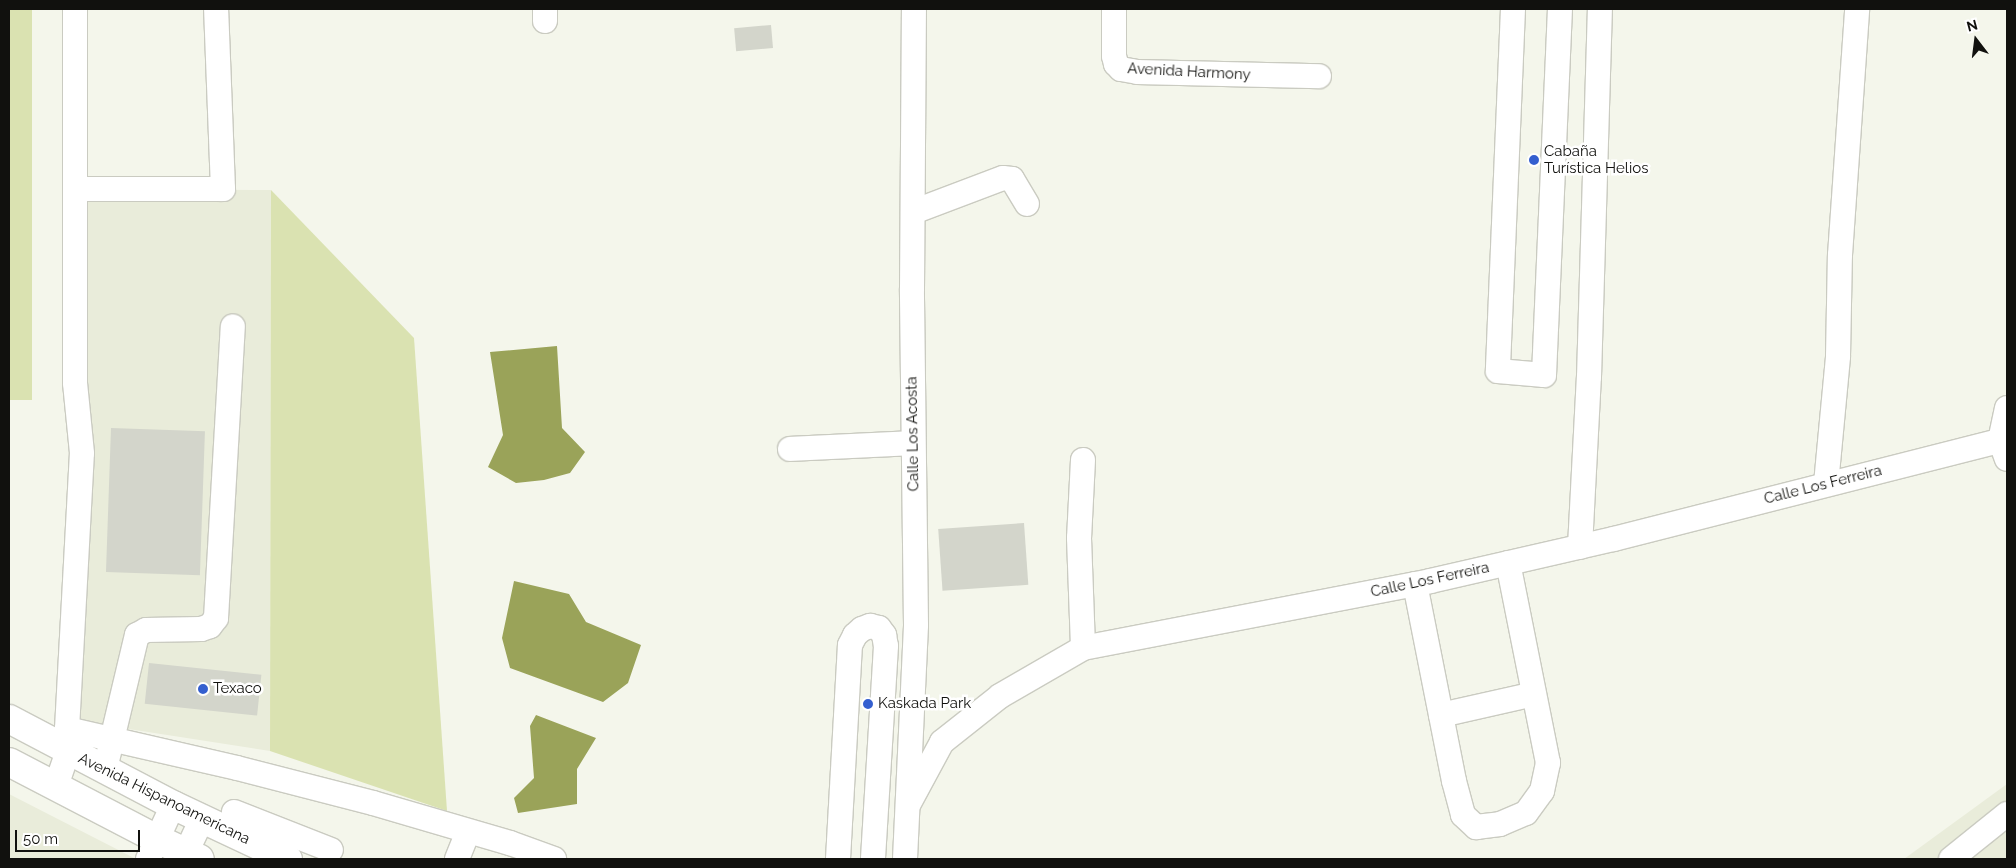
<!DOCTYPE html>
<meta charset="utf-8">
<style>
body{margin:0}
#map{position:relative;width:2016px;height:868px;overflow:hidden;background:#f4f6eb;font-family:Raleway,sans-serif}
div>[style]{position:absolute}
.built>*{inset:0;background:#e9ecda}
.green>*{inset:0;background:#dae2b1;transform-origin:0 0}
.water>*{inset:0;background:#9aa359}
.building>*{inset:0;background:#d3d5cb;transform-origin:0 0}
.roads{filter:drop-shadow(1px 0 #cacbc1) drop-shadow(-1px 0 #cacbc1) drop-shadow(0 1px #cacbc1) drop-shadow(0 -1px #cacbc1)}
.minor>*{height:24px;margin:-12px;padding:0 12px;transform-origin:12px;border-radius:12px;background:#fff}
.major>*{height:28px;margin:-14px;padding:0 14px;transform-origin:14px;border-radius:14px;background:#fff}
.dots>*{width:14px;height:14px;translate:-50% -50%;box-sizing:border-box;border:2px solid #fff;border-radius:50%}
span{translate:-50% -50%;white-space:nowrap;text-align:center;line-height:1.15;-webkit-text-stroke:5px #fff;paint-order:stroke}
.street-label{font-size:15px;color:#11110e}
.poi-label{font-size:15px;color:#11110e}
.left{translate:0 -50%;text-align:left}
.frame{position:absolute;inset:0;border:10px solid #11110e;pointer-events:none}
.north{position:absolute;left:1951px;top:15px;width:50px;height:50px;-webkit-text-stroke:4px #fff;paint-order:stroke;rotate:345deg;font-size:14px;font-weight:700;line-height:20px;text-align:center;color:#11110e}
.north::after{content:'';display:block;margin:auto;width:18px;height:22px;background:#11110e;clip-path:polygon(50% 0,100% 100%,50% 72%,0 100%)}
.scale{position:absolute;left:15px;top:830px;width:125px;height:22px;box-sizing:border-box;border:2px solid #11110e;border-top:0;padding-left:6px;font-size:15px;line-height:18px;white-space:nowrap;color:#11110e;-webkit-text-stroke:4px #fff;paint-order:stroke}
</style>
<div id="map">
<div class="built">
<div style="clip-path:polygon(75px 189px,271px 190px,270px 751px,64px 719px,82px 453px)"></div>
<div style="clip-path:polygon(2007px 784px,2007px 859px,1904px 859px)"></div>
<div style="clip-path:polygon(9px 794px,136px 859px,9px 859px)"></div>
</div>
<div class="green">
<div style="left:9px;top:9px;width:23px;height:391px"></div>
<div style="clip-path:polygon(271px 190px,414px 338px,447px 811px,270px 751px)"></div>
</div>
<div class="water">
<div style="clip-path:polygon(557px 346px,562px 428px,585px 452px,570px 473px,544px 480px,516px 483px,488px 467px,503px 435px,490px 352px)"></div>
<div style="clip-path:polygon(514px 581px,569px 594px,586px 622px,641px 645px,628px 683px,603px 702px,510px 668px,502px 638px)"></div>
<div style="clip-path:polygon(536px 715px,596px 738px,577px 769px,577px 804px,518px 813px,514px 798px,534px 778px,530px 726px)"></div>
</div>
<div class="building">
<div style="left:771px;top:25px;width:23px;height:37px;rotate:85deg"></div>
<div style="left:111px;top:428px;width:94px;height:144px;rotate:2deg"></div>
<div style="left:1024px;top:523px;width:62px;height:86px;rotate:86deg"></div>
<div style="left:149px;top:663px;width:113px;height:41px;rotate:6deg"></div>
</div>
<div class="roads">
<div class="minor">
<div style="left:545px;top:9px;width:12px;rotate:90deg"></div>
<div style="left:1114px;top:9px;width:47px;rotate:90deg"></div>
<div style="left:1114px;top:56px;width:8px;rotate:76deg"></div>
<div style="left:1116px;top:64px;width:7px;rotate:45deg"></div>
<div style="left:1121px;top:69px;width:17px;rotate:10deg"></div>
<div style="left:1138px;top:72px;width:181px;rotate:1.3deg"></div>
<div style="left:1513px;top:9px;width:362px;rotate:92.4deg"></div>
<div style="left:1498px;top:371px;width:46px;rotate:5deg"></div>
<div style="left:1544px;top:375px;width:366px;rotate:-87.5deg"></div>
<div style="left:75px;top:189px;width:148px"></div>
<div style="left:223px;top:189px;width:180px;rotate:-92.2deg"></div>
<div style="left:913px;top:212px;width:96px;rotate:-20.7deg"></div>
<div style="left:1003px;top:178px;width:9px;rotate:6deg"></div>
<div style="left:1012px;top:179px;width:29px;rotate:59deg"></div>
<div style="left:2007px;top:408px;width:33px;rotate:102deg"></div>
<div style="left:2000px;top:440px;width:20px;rotate:70deg"></div>
<div style="left:790px;top:449px;width:123px;rotate:-2.8deg"></div>
<div style="left:1083px;top:460px;width:78px;rotate:92.9deg"></div>
<div style="left:1079px;top:538px;width:110px;rotate:87.9deg"></div>
<div style="left:1826px;top:484px;width:129px;rotate:-84.6deg"></div>
<div style="left:1838px;top:356px;width:101px;rotate:-88.9deg"></div>
<div style="left:1840px;top:255px;width:247px;rotate:-86deg"></div>
<div style="left:1580px;top:547px;width:170px;rotate:-87deg"></div>
<div style="left:1589px;top:377px;width:368px;rotate:-88.3deg"></div>
<div style="left:1415px;top:584px;width:201px;rotate:78.8deg"></div>
<div style="left:1454px;top:781px;width:35px;rotate:75deg"></div>
<div style="left:1463px;top:815px;width:18px;rotate:43deg"></div>
<div style="left:1476px;top:827px;width:24px;rotate:-7deg"></div>
<div style="left:1500px;top:824px;width:28px;rotate:-23deg"></div>
<div style="left:1526px;top:813px;width:27px;rotate:-54deg"></div>
<div style="left:1542px;top:791px;width:29px;rotate:-78deg"></div>
<div style="left:1548px;top:763px;width:204px;rotate:-101.3deg"></div>
<div style="left:1441px;top:715px;width:95px;rotate:-12.7deg"></div>
<div style="left:67px;top:729px;width:174px;rotate:12.9deg"></div>
<div style="left:237px;top:768px;width:140px;rotate:14.4deg"></div>
<div style="left:373px;top:803px;width:143px;rotate:16.3deg"></div>
<div style="left:510px;top:843px;width:47px;rotate:20deg"></div>
<div style="left:105px;top:769px;width:138px;rotate:-76.6deg"></div>
<div style="left:137px;top:635px;width:10px;rotate:-29deg"></div>
<div style="left:146px;top:630px;width:55px;rotate:-1deg"></div>
<div style="left:201px;top:629px;width:9px;rotate:-18deg"></div>
<div style="left:210px;top:626px;width:10px;rotate:-53deg"></div>
<div style="left:216px;top:618px;width:292px;rotate:-86.7deg"></div>
<div style="left:56px;top:786px;width:36px;rotate:-71deg"></div>
<div style="left:68px;top:752px;width:23px;rotate:-92deg"></div>
<div style="left:67px;top:729px;width:276px;rotate:-86.9deg"></div>
<div style="left:82px;top:453px;width:70px;rotate:-95.7deg"></div>
<div style="left:75px;top:383px;width:374px;rotate:-90deg"></div>
<div style="left:908px;top:805px;width:72px;rotate:-61.6deg"></div>
<div style="left:942px;top:742px;width:74px;rotate:-38.4deg"></div>
<div style="left:1000px;top:696px;width:96px;rotate:-30deg"></div>
<div style="left:1083px;top:648px;width:353px;rotate:-10.9deg"></div>
<div style="left:1430px;top:581px;width:189px;rotate:-12.9deg"></div>
<div style="left:1614px;top:539px;width:406px;rotate:-14.3deg"></div>
<div style="left:234px;top:812px;width:104px;rotate:21.4deg"></div>
<div style="left:148px;top:859px;width:60px;rotate:-65.2deg"></div>
<div style="left:183px;top:859px;width:44px;rotate:-64.6deg"></div>
<div style="left:457px;top:859px;width:29px;rotate:-68deg"></div>
<div style="left:838px;top:859px;width:214px;rotate:-86.8deg"></div>
<div style="left:850px;top:645px;width:11px;rotate:-63deg"></div>
<div style="left:855px;top:635px;width:9px;rotate:-41deg"></div>
<div style="left:862px;top:629px;width:9px;rotate:-21deg"></div>
<div style="left:870px;top:626px;width:9px;rotate:13deg"></div>
<div style="left:879px;top:628px;width:9px;rotate:54deg"></div>
<div style="left:884px;top:635px;width:11px;rotate:80deg"></div>
<div style="left:886px;top:646px;width:213px;rotate:93.5deg"></div>
<div style="left:905px;top:859px;width:234px;rotate:-87.3deg"></div>
<div style="left:916px;top:625px;width:336px;rotate:-90.7deg"></div>
<div style="left:912px;top:289px;width:280px;rotate:-89.6deg"></div>
<div style="left:1951px;top:859px;width:72px;rotate:-38.8deg"></div>
</div>
<div class="major">
<div style="left:9px;top:719px;width:185px;rotate:27.7deg"></div>
<div style="left:173px;top:805px;width:127px;rotate:25.2deg"></div>
<div style="left:9px;top:762px;width:167px;rotate:27.5deg"></div>
<div style="left:157px;top:839px;width:47px;rotate:24.9deg"></div>
</div>
</div>
<div class="dots">
<div style="left:1534px;top:160px;background:#345fcf"></div>
<div style="left:203px;top:689px;background:#345fcf"></div>
<div style="left:868px;top:704px;background:#345fcf"></div>
</div>
<div class="street-label">
<span style="left:1189px;top:72px;rotate:3deg">Avenida Harmony</span>
<span style="left:913px;top:434px;rotate:-91deg">Calle Los Acosta</span>
<span style="left:1823px;top:485px;rotate:-14deg">Calle Los Ferreira</span>
<span style="left:1430px;top:580px;rotate:-12deg">Calle Los Ferreira</span>
<span style="left:164px;top:799px;rotate:26deg">Avenida Hispanoamericana</span>
</div>
<div class="poi-label">
<span class="left" style="left:1544px;top:160px">Cabaña<br>Turística Helios</span>
<span class="left" style="left:213px;top:689px">Texaco</span>
<span class="left" style="left:878px;top:704px">Kaskada Park</span>
</div>
<div class="frame"></div>
<div class="north">N</div>
<div class="scale">50 m</div>
</div>
